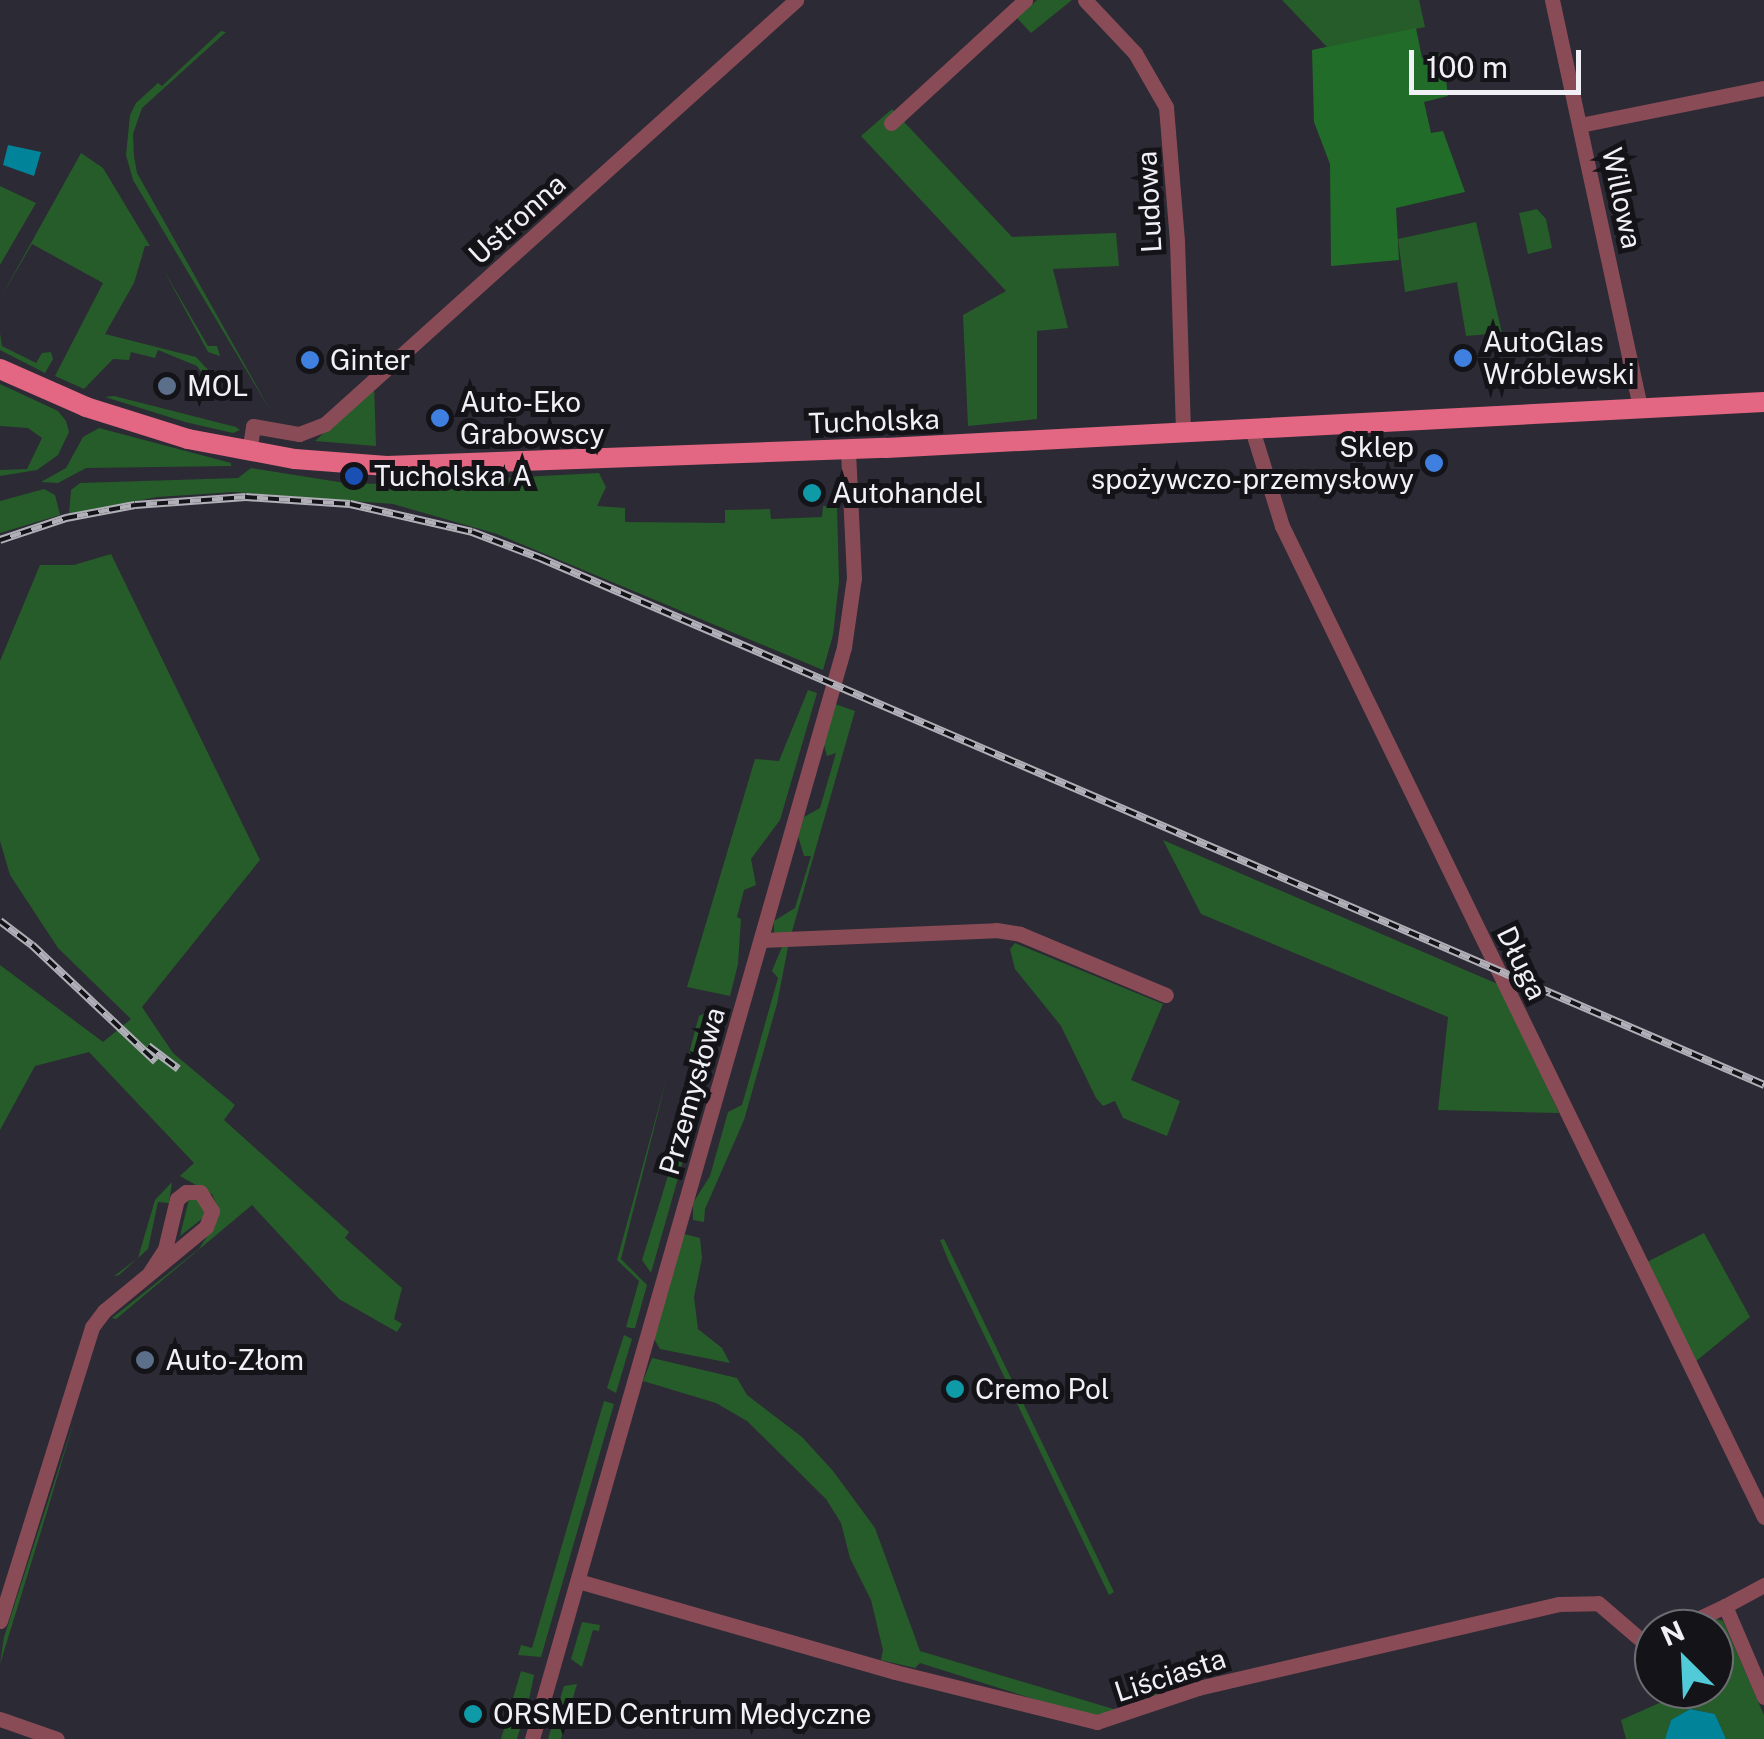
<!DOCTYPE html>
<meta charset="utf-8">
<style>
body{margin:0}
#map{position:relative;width:1764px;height:1739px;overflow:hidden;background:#2c2a34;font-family:"Public Sans",sans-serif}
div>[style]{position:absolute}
.green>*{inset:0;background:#265c29}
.forest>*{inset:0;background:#226c29}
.water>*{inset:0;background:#018399}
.minor>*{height:15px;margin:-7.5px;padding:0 7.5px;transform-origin:7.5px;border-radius:7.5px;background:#894c57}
.major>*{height:20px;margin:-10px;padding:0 10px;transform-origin:10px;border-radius:10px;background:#e36782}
.rail>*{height:8px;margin-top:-4px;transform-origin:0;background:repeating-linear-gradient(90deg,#141318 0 11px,#b1b0b8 0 22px);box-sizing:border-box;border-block:2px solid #b1b0b8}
.dots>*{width:28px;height:28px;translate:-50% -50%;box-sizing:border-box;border:5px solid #141318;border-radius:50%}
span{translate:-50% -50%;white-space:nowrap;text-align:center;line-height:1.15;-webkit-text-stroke:10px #141318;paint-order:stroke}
.street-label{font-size:28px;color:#f1f0f7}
.poi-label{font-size:28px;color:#f1f0f7}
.left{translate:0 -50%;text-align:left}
.right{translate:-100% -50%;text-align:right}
.north{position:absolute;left:1634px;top:1609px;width:100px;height:100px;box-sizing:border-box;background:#141318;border:2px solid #6c6b71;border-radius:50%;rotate:336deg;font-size:28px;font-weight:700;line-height:40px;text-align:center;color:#f1f0f7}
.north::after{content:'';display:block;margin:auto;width:35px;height:45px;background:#52cbd8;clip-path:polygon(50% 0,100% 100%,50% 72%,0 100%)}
.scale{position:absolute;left:1409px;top:50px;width:172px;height:45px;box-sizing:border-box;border:5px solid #f1f0f7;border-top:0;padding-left:12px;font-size:30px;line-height:35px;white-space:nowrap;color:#f1f0f7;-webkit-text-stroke:8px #141318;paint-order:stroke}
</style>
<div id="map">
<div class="green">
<div style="clip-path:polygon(1037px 0,1072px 0,1031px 33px,1017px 18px)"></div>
<div style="clip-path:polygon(1282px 0,1419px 0,1425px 27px,1327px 47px)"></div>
<div style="clip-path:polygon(221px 31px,226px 32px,142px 108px,133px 134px,134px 156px,137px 173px,273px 415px,133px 180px,126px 155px,130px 115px,136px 103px,158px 83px,162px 86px)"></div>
<div style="clip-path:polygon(892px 109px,1012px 237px,1116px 233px,1119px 266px,1053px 269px,1068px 328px,1037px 331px,1037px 419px,968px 426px,963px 315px,1006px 291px,861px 136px)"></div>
<div style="clip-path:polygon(81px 153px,103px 168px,150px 246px,145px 246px,134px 283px,105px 334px,196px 357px,211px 373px,208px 380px,199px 383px,202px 373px,197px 366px,158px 350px,155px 358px,131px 352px,129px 360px,113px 359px,84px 389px,55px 376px,103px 283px,32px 244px,0 299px)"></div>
<div style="clip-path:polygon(0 186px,36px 203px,0 265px)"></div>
<div style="clip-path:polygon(1537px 209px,1546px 219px,1552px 248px,1528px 254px,1519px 213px)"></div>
<div style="clip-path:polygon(1476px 222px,1502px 333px,1466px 336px,1457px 282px,1405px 292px,1398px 239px)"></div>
<div style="clip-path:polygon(163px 269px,208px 346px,217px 346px,220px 356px,208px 352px)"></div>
<div style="clip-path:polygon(0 333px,2px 346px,36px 363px,42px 353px,51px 352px,53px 359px,45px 373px,0 350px)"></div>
<div style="clip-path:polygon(0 384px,58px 411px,66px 421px,69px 432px,58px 455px,37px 470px,0 476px,0 470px,27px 469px,42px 438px,28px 428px,0 426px)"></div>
<div style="clip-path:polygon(374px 384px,376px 446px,315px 441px,345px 413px)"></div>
<div style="clip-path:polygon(114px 396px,236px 427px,240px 430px,233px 433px,185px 422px,105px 397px)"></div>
<div style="clip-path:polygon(99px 428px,231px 463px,231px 466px,86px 468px,58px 483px,41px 482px,66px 468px,83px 437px)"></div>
<div style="clip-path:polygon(251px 468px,345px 483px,384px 484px,599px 473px,606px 487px,597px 506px,625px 508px,625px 522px,725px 523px,725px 510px,770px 509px,771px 519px,822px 517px,823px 506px,837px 506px,839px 582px,833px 635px,823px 670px,497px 534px,393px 504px,234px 492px,157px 497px,69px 514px,71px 490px,80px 483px,238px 478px)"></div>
<div style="clip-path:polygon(44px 489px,55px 495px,60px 515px,0 533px,0 501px)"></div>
<div style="clip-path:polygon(111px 554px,260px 860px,142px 1007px,173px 1053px,235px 1105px,224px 1120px,349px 1232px,345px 1238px,402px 1288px,394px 1319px,402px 1324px,397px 1332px,339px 1299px,252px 1205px,116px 1319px,112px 1318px,199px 1249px,215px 1224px,219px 1210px,212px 1194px,180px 1176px,194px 1163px,89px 1052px,35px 1066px,0 1130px,0 965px,103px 1042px,131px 1019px,58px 948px,10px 875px,0 841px,0 661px,40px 565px,74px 565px)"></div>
<div style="clip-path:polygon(808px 690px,817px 693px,780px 820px,751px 859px,756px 885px,744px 890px,737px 917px,741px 919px,738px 964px,730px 996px,687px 987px,755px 759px,779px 761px)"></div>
<div style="clip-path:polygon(835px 704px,855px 711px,791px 935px,779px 935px,774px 932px,774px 921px,795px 908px,811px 856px,804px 856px,798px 836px,804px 817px,820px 808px,836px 753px,827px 756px,824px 745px)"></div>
<div style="clip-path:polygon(1163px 840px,1500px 985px,1559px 1113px,1438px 1110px,1448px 1017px,1201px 914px)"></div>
<div style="clip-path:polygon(1015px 943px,1163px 1004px,1131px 1080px,1180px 1101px,1167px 1136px,1123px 1118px,1115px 1101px,1103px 1106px,1096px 1098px,1061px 1026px,1015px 969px,1010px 949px)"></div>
<div style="clip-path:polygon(782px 947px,788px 947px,777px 1004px,744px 1120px,705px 1209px,704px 1222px,693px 1220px,693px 1203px,710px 1176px,728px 1112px,742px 1105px,778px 978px,772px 971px)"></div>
<div style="clip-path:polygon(707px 1012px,723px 1018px,707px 1072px,692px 1068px,687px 1061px,699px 1016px)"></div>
<div style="clip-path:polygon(667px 1077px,621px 1259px,647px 1285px,635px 1328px,631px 1328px,626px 1327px,639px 1281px,617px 1260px)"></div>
<div style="clip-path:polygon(696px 1085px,704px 1087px,651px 1273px,642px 1260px)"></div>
<div style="clip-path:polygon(172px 1182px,169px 1203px,158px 1202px,148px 1249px,119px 1275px,114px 1276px,138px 1258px,155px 1200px)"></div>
<div style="clip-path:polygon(189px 1199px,197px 1199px,205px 1210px,203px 1218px,180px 1236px)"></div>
<div style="clip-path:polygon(1704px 1233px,1750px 1317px,1695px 1362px,1647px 1262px)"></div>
<div style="clip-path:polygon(684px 1234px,700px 1238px,702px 1258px,694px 1297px,698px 1329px,722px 1348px,730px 1363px,660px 1349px,654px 1339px)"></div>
<div style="clip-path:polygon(944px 1239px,1114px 1592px,1109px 1595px,949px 1262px,940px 1240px)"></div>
<div style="clip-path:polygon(624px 1335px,632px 1339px,616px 1393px,607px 1388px)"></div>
<div style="clip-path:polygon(652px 1358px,737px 1378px,747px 1395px,802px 1437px,833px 1471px,875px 1528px,920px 1651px,1120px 1711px,1157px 1693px,1158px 1696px,1114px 1715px,1084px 1715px,920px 1663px,915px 1668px,881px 1660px,883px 1650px,871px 1600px,850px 1558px,841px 1523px,826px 1499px,747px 1421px,716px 1403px,643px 1381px)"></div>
<div style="clip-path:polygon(604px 1401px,614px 1404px,541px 1657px,518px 1655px,521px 1645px,532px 1648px)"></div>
<div style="clip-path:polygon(75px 1418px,46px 1515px,0 1664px,4px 1637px)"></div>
<div style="clip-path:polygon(1714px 1618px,1723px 1621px,1764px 1715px,1764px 1739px,1726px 1739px,1715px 1714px,1690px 1709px,1671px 1720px,1665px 1739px,1626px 1739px,1621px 1720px,1682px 1693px,1681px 1689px,1714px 1689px,1714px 1629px,1692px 1629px)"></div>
<div style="clip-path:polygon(582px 1622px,600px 1625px,599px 1631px,593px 1630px,582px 1667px,571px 1659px)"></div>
<div style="clip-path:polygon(521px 1671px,534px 1675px,530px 1695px,517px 1739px,501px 1739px)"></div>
<div style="clip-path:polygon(577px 1684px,561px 1739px,548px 1739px,564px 1686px)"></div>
</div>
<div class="forest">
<div style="clip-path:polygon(1416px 28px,1422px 58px,1443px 54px,1448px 96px,1424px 102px,1431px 133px,1443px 131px,1465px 192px,1396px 208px,1399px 260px,1331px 266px,1330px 164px,1314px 122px,1312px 50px)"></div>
</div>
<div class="water">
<div style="clip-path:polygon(8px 145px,41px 152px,34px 176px,3px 165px)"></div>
<div style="clip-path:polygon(1690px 1709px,1715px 1714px,1726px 1739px,1665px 1739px,1671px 1720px)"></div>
</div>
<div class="minor">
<div style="left:1085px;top:0;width:73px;rotate:46.7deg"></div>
<div style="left:1135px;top:53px;width:62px;rotate:60.1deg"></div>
<div style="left:1166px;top:107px;width:133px;rotate:85.3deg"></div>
<div style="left:1177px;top:240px;width:190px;rotate:88.2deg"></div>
<div style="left:1552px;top:0;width:416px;rotate:77.8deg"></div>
<div style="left:891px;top:123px;width:182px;rotate:-42.5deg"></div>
<div style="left:1580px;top:125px;width:188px;rotate:-11.4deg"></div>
<div style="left:1251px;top:426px;width:105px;rotate:72.8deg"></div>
<div style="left:1282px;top:526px;width:1102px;rotate:64.06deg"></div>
<div style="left:249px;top:452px;width:26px;rotate:-81deg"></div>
<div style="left:253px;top:426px;width:47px;rotate:9.9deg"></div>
<div style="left:299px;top:434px;width:28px;rotate:-21deg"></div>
<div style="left:325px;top:424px;width:634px;rotate:-41.99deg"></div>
<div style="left:761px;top:940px;width:235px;rotate:-2.4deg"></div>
<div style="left:996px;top:930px;width:24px;rotate:9deg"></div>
<div style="left:1020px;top:934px;width:158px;rotate:22.7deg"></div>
<div style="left:578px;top:1581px;width:330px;rotate:16deg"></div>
<div style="left:895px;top:1672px;width:208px;rotate:13.9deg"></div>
<div style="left:1097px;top:1722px;width:107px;rotate:-18.6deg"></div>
<div style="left:1198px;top:1688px;width:371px;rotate:-13.1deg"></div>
<div style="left:1559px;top:1604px;width:39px;rotate:-1deg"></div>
<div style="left:1598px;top:1603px;width:57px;rotate:40.7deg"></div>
<div style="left:1641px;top:1640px;width:13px"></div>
<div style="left:1764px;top:1585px;width:44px;rotate:151.7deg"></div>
<div style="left:1725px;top:1606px;width:99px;rotate:66.8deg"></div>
<div style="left:0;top:1621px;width:308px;rotate:-72.6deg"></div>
<div style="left:92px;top:1327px;width:20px;rotate:-53deg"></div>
<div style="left:104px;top:1311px;width:132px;rotate:-39.5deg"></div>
<div style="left:206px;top:1227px;width:17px;rotate:-69deg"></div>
<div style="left:212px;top:1211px;width:22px;rotate:-122deg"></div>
<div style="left:200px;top:1192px;width:14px;rotate:180deg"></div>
<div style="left:186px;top:1192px;width:11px;rotate:142deg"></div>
<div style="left:177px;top:1199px;width:51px;rotate:103.5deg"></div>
<div style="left:165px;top:1249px;width:27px;rotate:123deg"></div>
<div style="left:1676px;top:1629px;width:54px;rotate:-25.1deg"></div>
<div style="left:0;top:1719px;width:60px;rotate:19.3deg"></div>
<div style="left:532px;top:1739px;width:1136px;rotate:-74.05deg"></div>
<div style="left:844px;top:647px;width:70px;rotate:-81.8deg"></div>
<div style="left:854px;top:578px;width:128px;rotate:-92.7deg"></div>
</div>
<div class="major">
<div style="left:0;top:369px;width:94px;rotate:23.8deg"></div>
<div style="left:86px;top:407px;width:107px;rotate:17.4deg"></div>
<div style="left:188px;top:439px;width:109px;rotate:10.6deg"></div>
<div style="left:295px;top:459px;width:92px;rotate:4.4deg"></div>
<div style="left:387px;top:466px;width:499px;rotate:-2.1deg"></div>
<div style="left:886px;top:448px;width:879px;rotate:-3deg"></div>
</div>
<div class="rail">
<div style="left:0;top:540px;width:70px;rotate:-18.4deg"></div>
<div style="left:66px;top:518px;width:70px;rotate:-10.7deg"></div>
<div style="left:135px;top:505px;width:111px;rotate:-4.1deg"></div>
<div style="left:246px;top:497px;width:104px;rotate:3.9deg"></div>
<div style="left:350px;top:504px;width:125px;rotate:12.9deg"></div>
<div style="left:472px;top:532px;width:73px;rotate:20.9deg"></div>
<div style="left:540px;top:558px;width:1333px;rotate:23.29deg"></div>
<div style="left:0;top:921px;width:40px;rotate:37deg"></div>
<div style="left:32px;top:945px;width:170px;rotate:43.3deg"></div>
<div style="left:148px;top:1046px;width:38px;rotate:37deg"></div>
</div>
<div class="dots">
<div style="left:1463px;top:358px;background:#3f7fe0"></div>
<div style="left:310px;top:360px;background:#3f7fe0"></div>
<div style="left:167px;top:386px;background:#5c6f8a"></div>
<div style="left:440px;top:418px;background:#3f7fe0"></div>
<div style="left:1434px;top:463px;background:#3f7fe0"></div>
<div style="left:354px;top:476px;background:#1a4fb4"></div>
<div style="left:812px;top:493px;background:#0f9aa8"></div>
<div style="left:145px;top:1360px;background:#5c6f8a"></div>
<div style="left:955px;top:1389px;background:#0f9aa8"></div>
<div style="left:473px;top:1714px;background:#0f9aa8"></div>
</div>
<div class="street-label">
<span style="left:1622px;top:198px;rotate:78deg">Willowa</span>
<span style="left:1149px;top:202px;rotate:-93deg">Ludowa</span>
<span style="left:517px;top:219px;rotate:-42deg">Ustronna</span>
<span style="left:874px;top:421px;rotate:-2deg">Tucholska</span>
<span style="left:1522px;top:963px;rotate:64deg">Długa</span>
<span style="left:692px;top:1091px;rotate:-74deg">Przemysłowa</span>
<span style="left:1170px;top:1675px;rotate:-18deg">Liściasta</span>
</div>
<div class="poi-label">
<span class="left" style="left:1483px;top:358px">AutoGlas<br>Wróblewski</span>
<span class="left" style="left:330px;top:360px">Ginter</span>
<span class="left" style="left:187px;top:386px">MOL</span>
<span class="left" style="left:460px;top:418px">Auto-Eko<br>Grabowscy</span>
<span class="right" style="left:1414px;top:463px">Sklep<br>spożywczo-przemysłowy</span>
<span class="left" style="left:374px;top:476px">Tucholska A</span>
<span class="left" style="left:832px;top:493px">Autohandel</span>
<span class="left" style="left:165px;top:1360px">Auto-Złom</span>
<span class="left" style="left:975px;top:1389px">Cremo Pol</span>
<span class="left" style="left:493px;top:1714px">ORSMED Centrum Medyczne</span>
</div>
<div class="north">N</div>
<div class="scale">100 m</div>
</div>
